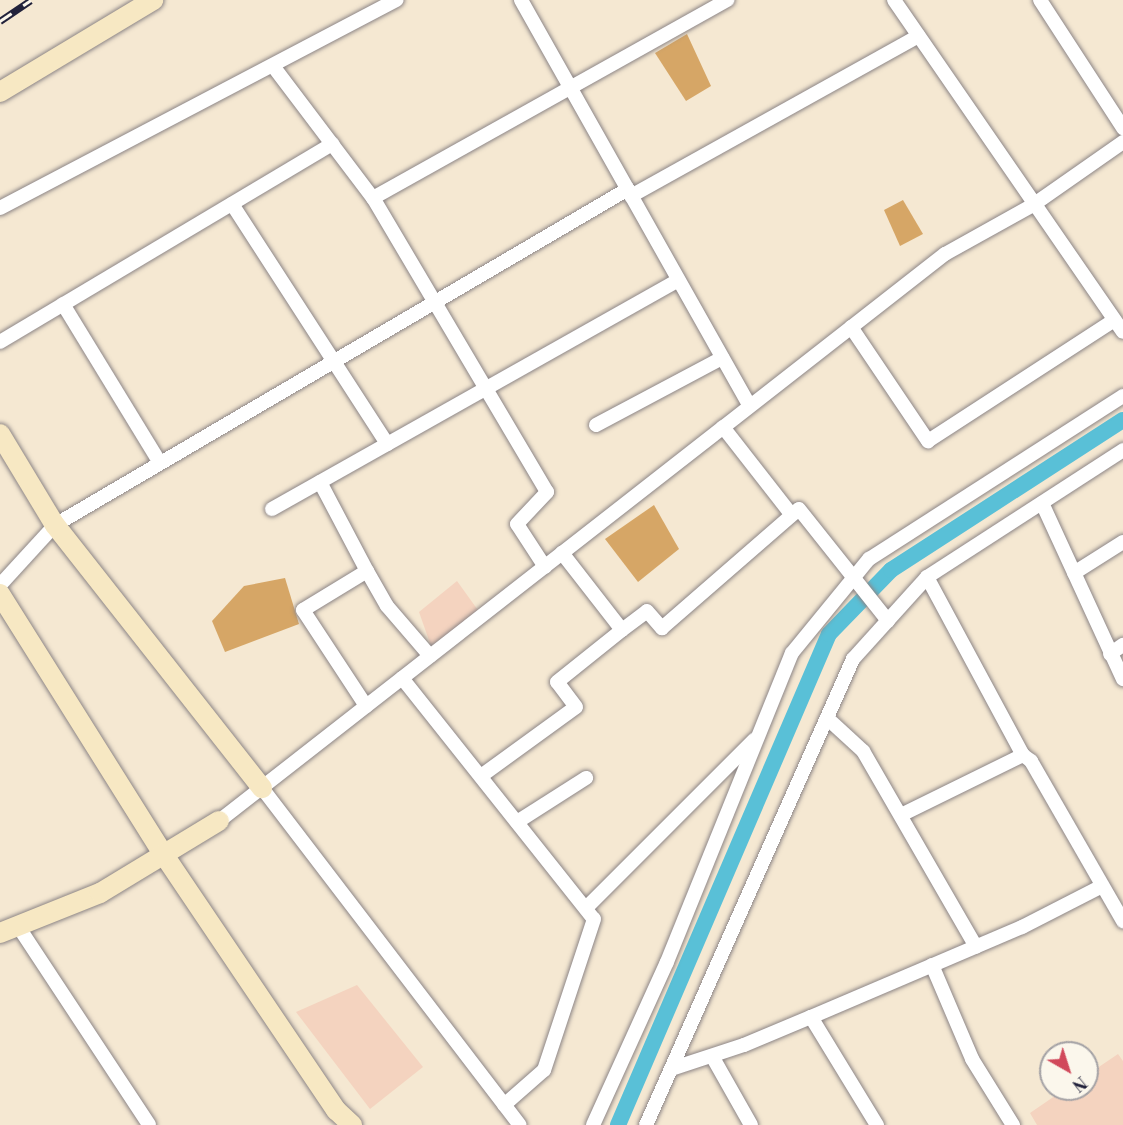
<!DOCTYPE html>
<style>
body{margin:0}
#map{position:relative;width:1123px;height:1125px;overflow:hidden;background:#f5e8d2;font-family:"Libre Bodoni",serif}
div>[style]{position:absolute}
.built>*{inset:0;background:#f4d3bf}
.canal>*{height:16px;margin:-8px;padding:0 8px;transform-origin:8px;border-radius:8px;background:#59c0d7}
.building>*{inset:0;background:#d6a666}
.roads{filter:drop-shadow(0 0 2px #8c8586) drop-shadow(0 0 2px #8c8586)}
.street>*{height:14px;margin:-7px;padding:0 7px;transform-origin:7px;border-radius:7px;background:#fff}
.secondary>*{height:20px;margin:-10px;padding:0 10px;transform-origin:10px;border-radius:10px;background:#f7e8c3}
.rail>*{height:7px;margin-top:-3.5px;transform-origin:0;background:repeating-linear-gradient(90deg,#fbf7ec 0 14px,#22223b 0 28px);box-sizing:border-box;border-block:2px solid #22223b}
span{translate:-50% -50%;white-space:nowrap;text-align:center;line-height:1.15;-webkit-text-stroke:4.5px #fbf7ec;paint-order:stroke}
.north{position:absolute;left:1039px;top:1041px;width:60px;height:60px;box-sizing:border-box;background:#fbf7ec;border:2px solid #a4a2a5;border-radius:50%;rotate:141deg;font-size:16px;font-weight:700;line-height:24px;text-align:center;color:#22223b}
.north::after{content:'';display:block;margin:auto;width:21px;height:27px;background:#d1495b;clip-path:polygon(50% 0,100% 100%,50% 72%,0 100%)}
</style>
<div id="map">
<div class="built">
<div style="clip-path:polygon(457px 581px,480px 613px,431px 646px,419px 612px)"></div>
<div style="clip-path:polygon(357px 985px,423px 1067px,370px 1109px,296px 1012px)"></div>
<div style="clip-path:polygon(1118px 1054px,1123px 1061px,1123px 1125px,1037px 1125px,1030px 1113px,1065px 1089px,1087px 1089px,1087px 1075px)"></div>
</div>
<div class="canal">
<div style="left:618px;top:1125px;width:534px;rotate:-66.75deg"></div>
<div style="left:829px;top:634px;width:89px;rotate:-45.9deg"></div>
<div style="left:891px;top:570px;width:276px;rotate:-32.9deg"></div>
</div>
<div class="building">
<div style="clip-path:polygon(687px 34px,711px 86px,686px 101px,655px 53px)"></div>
<div style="clip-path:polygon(903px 200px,923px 234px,900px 246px,884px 210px)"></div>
<div style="clip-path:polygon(654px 505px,679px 549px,638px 582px,605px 539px)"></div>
<div style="clip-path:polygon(285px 578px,299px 624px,225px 652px,212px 621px,244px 586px)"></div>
</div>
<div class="roads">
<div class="street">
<div style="left:521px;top:0;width:466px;rotate:60.6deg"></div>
<div style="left:894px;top:0;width:403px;rotate:55.4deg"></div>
<div style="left:1040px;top:0;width:153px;rotate:57deg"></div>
<div style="left:273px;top:66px;width:166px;rotate:52.9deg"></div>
<div style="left:631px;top:196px;width:329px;rotate:-29.1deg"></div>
<div style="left:232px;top:204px;width:286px;rotate:57.1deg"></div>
<div style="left:0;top:208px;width:448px;rotate:-27.7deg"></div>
<div style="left:63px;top:304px;width:186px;rotate:58.6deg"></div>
<div style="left:851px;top:327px;width:138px;rotate:56deg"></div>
<div style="left:928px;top:441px;width:222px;rotate:-33deg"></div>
<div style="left:0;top:342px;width:387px;rotate:-30.8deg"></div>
<div style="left:596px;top:425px;width:143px;rotate:-28deg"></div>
<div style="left:723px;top:427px;width:110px;rotate:52deg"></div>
<div style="left:320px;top:482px;width:101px;rotate:62.2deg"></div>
<div style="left:367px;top:571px;width:75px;rotate:148.6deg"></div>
<div style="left:303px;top:610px;width:115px;rotate:56.7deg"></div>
<div style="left:1042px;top:503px;width:194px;rotate:65.3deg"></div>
<div style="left:272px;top:509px;width:466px;rotate:-29.4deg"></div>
<div style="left:545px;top:567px;width:51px;rotate:-123.1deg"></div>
<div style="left:517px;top:524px;width:44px;rotate:-46.8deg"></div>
<div style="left:547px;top:492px;width:342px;rotate:-120.6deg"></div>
<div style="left:373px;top:198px;width:406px;rotate:-29.2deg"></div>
<div style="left:367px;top:571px;width:40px;rotate:60.3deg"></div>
<div style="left:387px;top:606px;width:66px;rotate:49.3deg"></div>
<div style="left:1074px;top:573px;width:58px;rotate:-32.3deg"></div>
<div style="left:927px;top:577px;width:202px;rotate:61.7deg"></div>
<div style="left:1023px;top:755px;width:10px;rotate:37deg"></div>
<div style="left:1031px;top:761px;width:185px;rotate:60.1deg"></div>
<div style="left:0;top:585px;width:81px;rotate:-47.5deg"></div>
<div style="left:55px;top:525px;width:664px;rotate:-30.39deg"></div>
<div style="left:622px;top:630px;width:31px;rotate:-37deg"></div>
<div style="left:647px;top:611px;width:23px;rotate:49deg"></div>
<div style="left:662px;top:628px;width:181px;rotate:-41deg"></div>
<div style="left:799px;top:509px;width:143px;rotate:51.5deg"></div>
<div style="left:1110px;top:654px;width:16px;rotate:-35deg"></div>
<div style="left:402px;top:678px;width:308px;rotate:51.5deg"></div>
<div style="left:594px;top:919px;width:159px;rotate:108.3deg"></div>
<div style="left:544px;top:1070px;width:53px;rotate:138.8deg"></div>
<div style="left:827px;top:718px;width:49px;rotate:42.5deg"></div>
<div style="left:863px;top:751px;width:226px;rotate:60deg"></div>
<div style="left:481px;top:776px;width:117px;rotate:-36deg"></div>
<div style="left:576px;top:707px;width:31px;rotate:-127deg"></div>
<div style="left:557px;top:682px;width:83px;rotate:-38.7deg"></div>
<div style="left:622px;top:630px;width:98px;rotate:-127.9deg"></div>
<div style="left:262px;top:788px;width:424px;rotate:52.6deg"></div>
<div style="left:901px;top:815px;width:136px;rotate:-26.2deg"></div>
<div style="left:219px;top:821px;width:921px;rotate:-37.99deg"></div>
<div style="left:945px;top:254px;width:101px;rotate:-29.1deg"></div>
<div style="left:1033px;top:205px;width:110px;rotate:-35deg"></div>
<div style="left:517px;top:822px;width:82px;rotate:-32.5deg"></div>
<div style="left:586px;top:908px;width:238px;rotate:-45deg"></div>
<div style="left:18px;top:926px;width:238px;rotate:56.6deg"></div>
<div style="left:932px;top:965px;width:102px;rotate:66.9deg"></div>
<div style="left:972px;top:1059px;width:78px;rotate:58.2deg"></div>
<div style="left:811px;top:1017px;width:127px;rotate:58.6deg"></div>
<div style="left:712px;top:1056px;width:79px;rotate:60.5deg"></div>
<div style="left:671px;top:1069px;width:77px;rotate:-18.2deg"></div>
<div style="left:744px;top:1045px;width:73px;rotate:-22.7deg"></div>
<div style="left:811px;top:1017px;width:229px;rotate:-23.1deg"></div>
<div style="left:1022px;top:927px;width:88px;rotate:-27.1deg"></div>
<div style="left:593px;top:1125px;width:179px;rotate:-65.6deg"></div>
<div style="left:667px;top:962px;width:333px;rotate:-68deg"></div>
<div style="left:792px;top:653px;width:122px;rotate:-50.7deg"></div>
<div style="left:869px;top:559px;width:302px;rotate:-32.7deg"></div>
<div style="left:646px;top:1125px;width:510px;rotate:-66.05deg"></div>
<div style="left:853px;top:659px;width:110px;rotate:-47.9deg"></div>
<div style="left:927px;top:577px;width:234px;rotate:-32.9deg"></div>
</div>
<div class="secondary">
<div style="left:0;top:92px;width:179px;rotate:-31deg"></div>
<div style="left:0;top:434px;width:106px;rotate:58.9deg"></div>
<div style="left:55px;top:525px;width:335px;rotate:51.8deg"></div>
<div style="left:0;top:594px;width:308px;rotate:57.9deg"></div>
<div style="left:164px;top:855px;width:308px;rotate:56deg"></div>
<div style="left:336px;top:1110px;width:22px;rotate:43deg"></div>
<div style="left:0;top:933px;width:108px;rotate:-21.8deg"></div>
<div style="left:100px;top:893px;width:139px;rotate:-31.2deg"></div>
</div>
</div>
<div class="rail">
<div style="left:0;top:21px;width:37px;rotate:-34deg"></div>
</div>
<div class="north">N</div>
</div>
